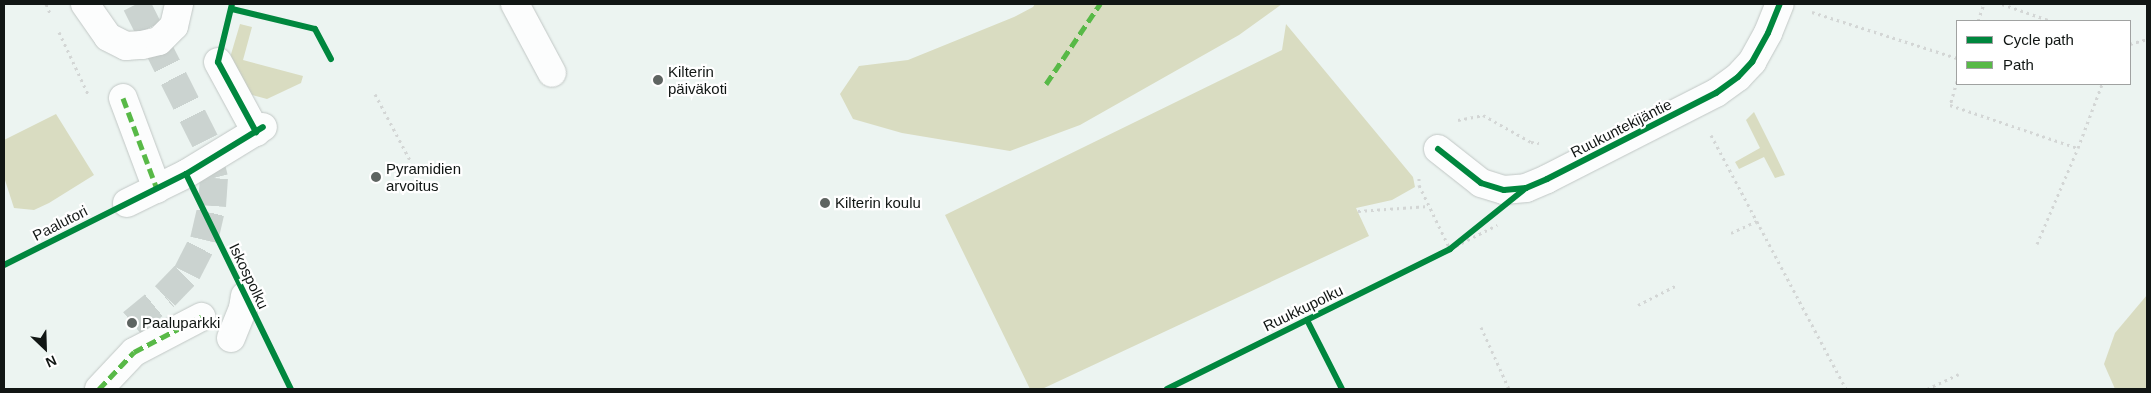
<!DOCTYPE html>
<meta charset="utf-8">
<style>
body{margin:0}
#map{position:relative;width:2151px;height:393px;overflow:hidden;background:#ecf4f1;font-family:Helvetica,sans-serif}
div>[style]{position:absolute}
.green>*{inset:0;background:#d9dcc1}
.minor-tunnel>*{height:28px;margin-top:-14px;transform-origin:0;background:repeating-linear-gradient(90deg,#cbd3d0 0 28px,transparent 0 42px)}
.path>*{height:3px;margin-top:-1.5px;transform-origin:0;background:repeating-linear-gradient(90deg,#d3d6d5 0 2.5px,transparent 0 6.5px)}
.roads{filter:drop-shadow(0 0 1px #c1c7c5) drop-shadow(0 0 1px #c1c7c5)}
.minor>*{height:28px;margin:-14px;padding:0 14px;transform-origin:14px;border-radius:14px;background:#fcfdfd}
.quiet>*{height:5px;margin-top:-2.5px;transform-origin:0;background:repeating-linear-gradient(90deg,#58b947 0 10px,transparent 0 15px)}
.cycleway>*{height:6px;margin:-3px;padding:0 3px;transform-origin:3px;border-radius:3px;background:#00873e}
.dots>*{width:14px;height:14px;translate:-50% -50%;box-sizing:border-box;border:2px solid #fff;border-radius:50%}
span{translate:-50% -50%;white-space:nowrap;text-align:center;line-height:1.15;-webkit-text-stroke:4.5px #fff;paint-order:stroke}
.poi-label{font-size:15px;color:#111614}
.left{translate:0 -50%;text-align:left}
.street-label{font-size:15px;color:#111614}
.frame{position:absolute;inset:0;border:5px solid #111614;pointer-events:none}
.legend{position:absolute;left:1956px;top:20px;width:175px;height:65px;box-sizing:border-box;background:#fff;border:1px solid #a0a2a1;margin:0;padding:6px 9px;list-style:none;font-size:15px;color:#111614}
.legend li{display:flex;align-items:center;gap:10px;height:25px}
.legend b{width:25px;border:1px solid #a0a2a1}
.north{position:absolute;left:20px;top:323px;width:50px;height:50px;-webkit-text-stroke:4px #fff;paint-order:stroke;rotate:156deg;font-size:14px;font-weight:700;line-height:20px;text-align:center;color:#111614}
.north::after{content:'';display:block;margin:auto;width:18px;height:22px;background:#111614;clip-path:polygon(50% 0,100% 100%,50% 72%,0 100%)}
</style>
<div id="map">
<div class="green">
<div style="clip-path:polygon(1035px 4px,1282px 4px,1239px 35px,1080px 125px,1010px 151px,902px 133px,853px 119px,840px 94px,859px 66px,908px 60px,1014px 17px,1033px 7px)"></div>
<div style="clip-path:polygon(240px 24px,252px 27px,243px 60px,303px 76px,301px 83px,267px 99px,245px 93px,229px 61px)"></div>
<div style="clip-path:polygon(1286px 24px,1413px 177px,1415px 187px,1392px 200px,1356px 208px,1369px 236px,1042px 389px,1030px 389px,945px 215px,1282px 50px)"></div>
<div style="clip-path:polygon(1754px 112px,1775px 154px,1785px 175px,1775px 178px,1764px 157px,1739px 169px,1735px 162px,1760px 148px,1746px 120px)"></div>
<div style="clip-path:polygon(56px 114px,94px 175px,49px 203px,34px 210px,14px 208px,4px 177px,4px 140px)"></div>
<div style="clip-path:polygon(2147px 295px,2147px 389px,2115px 389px,2104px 364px,2115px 333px)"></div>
</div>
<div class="minor-tunnel">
<div style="left:132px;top:323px;width:43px;rotate:-39.3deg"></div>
<div style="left:165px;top:296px;width:32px;rotate:-46deg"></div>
<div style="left:187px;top:273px;width:37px;rotate:-63deg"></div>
<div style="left:204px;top:240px;width:35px;rotate:-77deg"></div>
<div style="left:212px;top:206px;width:28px;rotate:-86deg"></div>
<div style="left:214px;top:178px;width:38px;rotate:-104deg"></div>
<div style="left:205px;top:141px;width:153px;rotate:-116.7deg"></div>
</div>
<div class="path">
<div style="left:46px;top:4px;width:10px;rotate:66deg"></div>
<div style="left:2002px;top:4px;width:52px;rotate:19.1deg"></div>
<div style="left:1812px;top:12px;width:152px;rotate:17.6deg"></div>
<div style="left:1978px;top:21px;width:18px;rotate:-71deg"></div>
<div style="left:59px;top:32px;width:68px;rotate:64.9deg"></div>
<div style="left:2130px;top:44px;width:18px;rotate:-16deg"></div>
<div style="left:1957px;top:81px;width:25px;rotate:106deg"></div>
<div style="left:1950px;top:105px;width:135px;rotate:18.6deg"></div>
<div style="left:2078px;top:148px;width:68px;rotate:-69.4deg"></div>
<div style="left:375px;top:94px;width:75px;rotate:62.1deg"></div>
<div style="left:1458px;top:120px;width:25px;rotate:-11deg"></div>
<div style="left:1483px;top:115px;width:55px;rotate:29.4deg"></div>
<div style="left:1531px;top:142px;width:8px;rotate:7deg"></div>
<div style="left:1711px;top:135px;width:288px;rotate:62deg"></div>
<div style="left:1419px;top:178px;width:7px;rotate:90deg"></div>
<div style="left:1419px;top:185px;width:71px;rotate:64.2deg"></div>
<div style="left:1450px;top:249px;width:53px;rotate:-27.1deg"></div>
<div style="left:1358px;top:211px;width:71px;rotate:-4deg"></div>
<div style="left:1731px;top:233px;width:29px;rotate:-25deg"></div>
<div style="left:2037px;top:244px;width:104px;rotate:-66.9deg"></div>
<div style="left:1638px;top:305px;width:42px;rotate:-27.2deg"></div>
<div style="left:1481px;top:327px;width:68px;rotate:65.7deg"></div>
<div style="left:1927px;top:389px;width:35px;rotate:-25deg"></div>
</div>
<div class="roads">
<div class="minor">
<div style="left:85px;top:4px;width:40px;rotate:55.1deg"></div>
<div style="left:108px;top:37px;width:20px;rotate:27deg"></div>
<div style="left:126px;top:46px;width:16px;rotate:-4deg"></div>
<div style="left:142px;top:45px;width:17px;rotate:-13deg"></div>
<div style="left:159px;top:41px;width:21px;rotate:-45deg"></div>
<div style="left:174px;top:26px;width:23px;rotate:-77deg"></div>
<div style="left:515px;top:4px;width:78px;rotate:61.8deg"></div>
<div style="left:218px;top:62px;width:80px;rotate:61.5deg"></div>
<div style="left:123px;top:98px;width:97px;rotate:69.5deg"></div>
<div style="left:1438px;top:149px;width:55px;rotate:38.3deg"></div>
<div style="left:1481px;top:183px;width:24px;rotate:17deg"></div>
<div style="left:1504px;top:190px;width:22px;rotate:-5deg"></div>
<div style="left:1526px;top:188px;width:23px;rotate:-23deg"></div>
<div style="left:1547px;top:179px;width:190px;rotate:-27deg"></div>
<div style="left:1716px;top:93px;width:27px;rotate:-36deg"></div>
<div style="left:1738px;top:77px;width:21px;rotate:-47deg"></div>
<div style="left:1752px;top:62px;width:33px;rotate:-61deg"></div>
<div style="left:1768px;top:33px;width:31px;rotate:-68deg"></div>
<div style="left:127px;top:203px;width:66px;rotate:-26.2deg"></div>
<div style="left:186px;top:174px;width:90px;rotate:-31.4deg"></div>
<div style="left:231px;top:338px;width:32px;rotate:-68deg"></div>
<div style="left:243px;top:308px;width:12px;rotate:-81deg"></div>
<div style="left:99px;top:389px;width:51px;rotate:-46.6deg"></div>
<div style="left:134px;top:352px;width:76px;rotate:-27.6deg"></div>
</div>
</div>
<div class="quiet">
<div style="left:1046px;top:84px;width:97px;rotate:-56deg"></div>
<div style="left:123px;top:98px;width:97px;rotate:69.5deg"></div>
<div style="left:99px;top:389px;width:51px;rotate:-46.6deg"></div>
<div style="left:134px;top:352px;width:76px;rotate:-27.6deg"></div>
</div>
<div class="cycleway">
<div style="left:232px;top:4px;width:60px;rotate:103.6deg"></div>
<div style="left:218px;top:62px;width:80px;rotate:61.5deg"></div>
<div style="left:232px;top:9px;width:85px;rotate:13.5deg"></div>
<div style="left:315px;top:29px;width:34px;rotate:62deg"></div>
<div style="left:1438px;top:149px;width:55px;rotate:38.3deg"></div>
<div style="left:1481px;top:183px;width:24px;rotate:17deg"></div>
<div style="left:1504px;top:190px;width:22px;rotate:-5deg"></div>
<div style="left:1526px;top:188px;width:23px;rotate:-23deg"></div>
<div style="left:1547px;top:179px;width:190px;rotate:-27deg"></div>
<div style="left:1716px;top:93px;width:27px;rotate:-36deg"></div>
<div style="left:1738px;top:77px;width:21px;rotate:-47deg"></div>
<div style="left:1752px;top:62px;width:33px;rotate:-61deg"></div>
<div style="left:1768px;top:33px;width:31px;rotate:-68deg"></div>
<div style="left:186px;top:174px;width:239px;rotate:64deg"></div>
<div style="left:4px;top:265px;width:203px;rotate:-26.6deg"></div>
<div style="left:186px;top:174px;width:90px;rotate:-31.4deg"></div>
<div style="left:1307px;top:320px;width:77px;rotate:63.1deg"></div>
<div style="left:1167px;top:389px;width:316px;rotate:-26.3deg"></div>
<div style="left:1450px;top:249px;width:97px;rotate:-38.8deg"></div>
</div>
<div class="dots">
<div style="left:658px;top:80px;background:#5e6461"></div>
<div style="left:376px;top:177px;background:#5e6461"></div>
<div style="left:825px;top:203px;background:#5e6461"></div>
<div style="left:132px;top:323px;background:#5e6461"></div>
</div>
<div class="poi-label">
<span class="left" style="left:668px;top:80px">Kilterin<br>päiväkoti</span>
<span class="left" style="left:386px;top:177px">Pyramidien<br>arvoitus</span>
<span class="left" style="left:835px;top:203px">Kilterin koulu</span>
<span class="left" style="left:142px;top:323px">Paaluparkki</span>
</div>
<div class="street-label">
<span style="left:1621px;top:128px;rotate:-27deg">Ruukuntekijäntie</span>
<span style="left:60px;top:223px;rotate:-27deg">Paalutori</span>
<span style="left:249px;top:276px;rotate:64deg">Iskospolku</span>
<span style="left:1303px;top:308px;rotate:-26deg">Ruukkupolku</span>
</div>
<div class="frame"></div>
<ul class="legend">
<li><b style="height:6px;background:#00873e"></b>Cycle path</li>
<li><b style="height:6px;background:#58b947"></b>Path</li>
</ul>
<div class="north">N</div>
</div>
